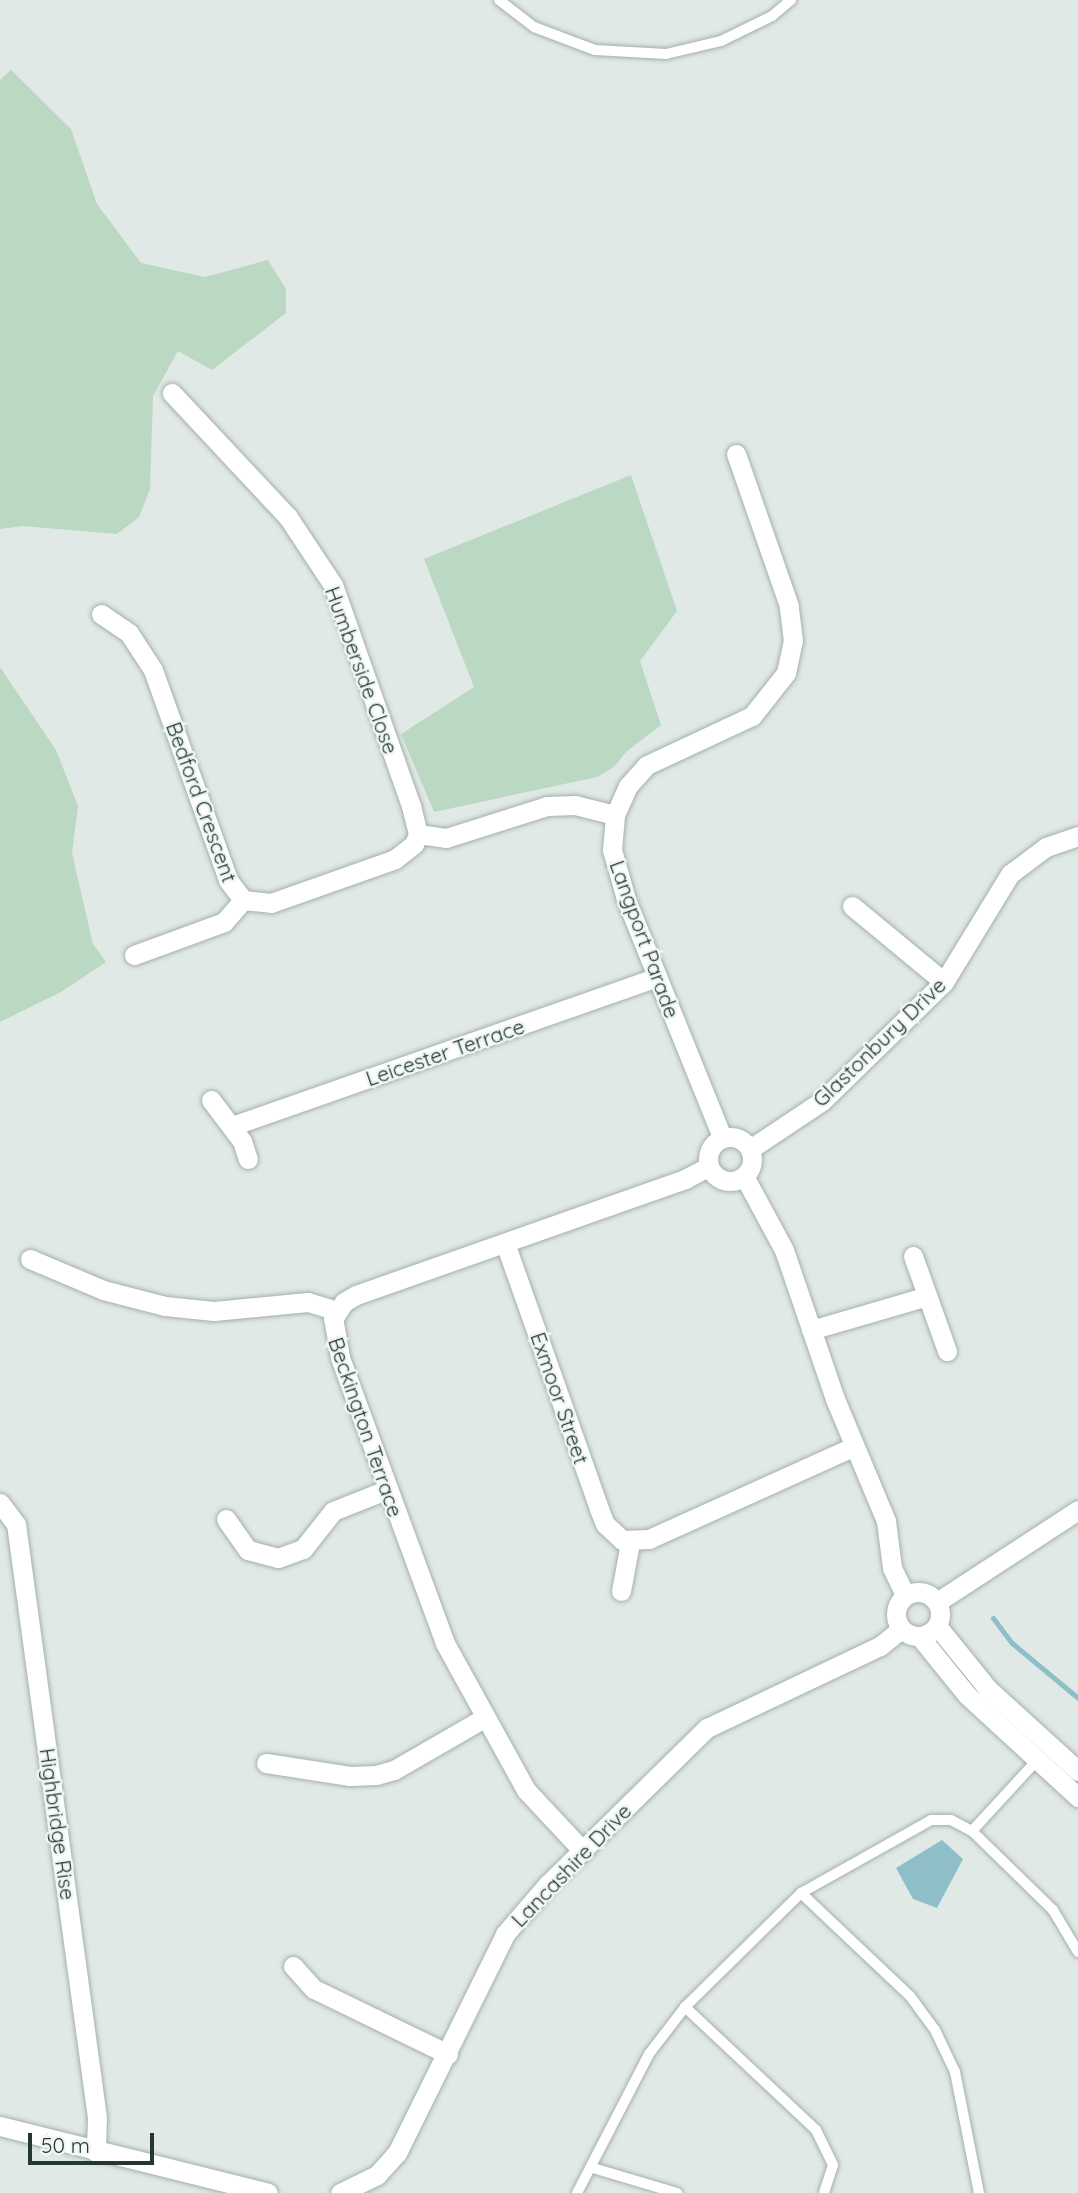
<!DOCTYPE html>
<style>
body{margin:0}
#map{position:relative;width:1078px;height:2193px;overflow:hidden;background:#e0e9e5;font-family:Quicksand,sans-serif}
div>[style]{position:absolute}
.green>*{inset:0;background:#bbd8c3}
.water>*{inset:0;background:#8ebfc9}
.stream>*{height:5px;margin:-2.5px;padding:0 2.5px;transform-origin:2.5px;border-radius:2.5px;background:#8ebfc9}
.roads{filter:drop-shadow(0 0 2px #a4b0ac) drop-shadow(0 0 2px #a4b0ac)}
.lane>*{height:10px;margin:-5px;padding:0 5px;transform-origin:5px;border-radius:5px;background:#fff}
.street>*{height:19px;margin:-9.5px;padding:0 9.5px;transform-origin:9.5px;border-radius:9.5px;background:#fff}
.street>.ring{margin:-9.5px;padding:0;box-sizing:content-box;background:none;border:19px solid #fff;border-radius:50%}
span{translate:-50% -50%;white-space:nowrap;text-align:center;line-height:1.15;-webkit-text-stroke:5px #f0f6f3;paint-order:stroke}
.street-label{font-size:21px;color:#233832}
.scale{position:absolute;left:28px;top:2133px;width:126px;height:32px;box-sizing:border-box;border:4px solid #233832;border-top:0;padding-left:9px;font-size:21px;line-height:24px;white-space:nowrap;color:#233832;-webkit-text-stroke:5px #f0f6f3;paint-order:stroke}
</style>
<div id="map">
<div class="green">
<div style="clip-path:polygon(11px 70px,71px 129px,97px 204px,141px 263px,205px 277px,268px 260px,286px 289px,286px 313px,212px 370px,178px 351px,153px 396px,150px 489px,139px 517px,117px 534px,22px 526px,0 529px,0 80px)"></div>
<div style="clip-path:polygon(631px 475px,677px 611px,640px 661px,661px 725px,626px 752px,614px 767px,597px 777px,434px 812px,401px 734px,474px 687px,424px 559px)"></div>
<div style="clip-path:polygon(0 667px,56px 750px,78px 806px,72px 853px,93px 944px,106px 962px,61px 992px,0 1022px)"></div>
</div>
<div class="water">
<div style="clip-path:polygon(942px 1840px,963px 1859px,937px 1908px,913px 1899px,896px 1868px)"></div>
</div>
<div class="stream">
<div style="left:993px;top:1618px;width:31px;rotate:53deg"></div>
<div style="left:1012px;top:1643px;width:86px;rotate:39.8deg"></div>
</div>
<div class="roads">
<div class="lane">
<div style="left:499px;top:0;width:44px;rotate:37.6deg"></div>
<div style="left:534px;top:27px;width:65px;rotate:20.7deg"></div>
<div style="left:595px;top:50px;width:71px;rotate:3.2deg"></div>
<div style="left:666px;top:54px;width:57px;rotate:-13.3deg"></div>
<div style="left:721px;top:41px;width:57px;rotate:-26.1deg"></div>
<div style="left:772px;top:16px;width:25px;rotate:-40deg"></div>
<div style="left:972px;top:1831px;width:100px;rotate:-47.4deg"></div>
<div style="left:801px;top:1893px;width:150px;rotate:43.4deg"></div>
<div style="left:910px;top:1996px;width:42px;rotate:53.7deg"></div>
<div style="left:935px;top:2030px;width:47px;rotate:64.5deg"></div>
<div style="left:955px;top:2072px;width:123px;rotate:78.8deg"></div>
<div style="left:685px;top:2007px;width:180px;rotate:43.2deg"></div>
<div style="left:816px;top:2130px;width:39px;rotate:64deg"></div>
<div style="left:833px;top:2165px;width:29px;rotate:108deg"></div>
<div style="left:593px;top:2168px;width:88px;rotate:16.6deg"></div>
<div style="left:577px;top:2193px;width:157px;rotate:-62.6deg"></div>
<div style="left:649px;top:2054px;width:59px;rotate:-52.5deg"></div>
<div style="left:685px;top:2007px;width:163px;rotate:-44.5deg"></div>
<div style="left:801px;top:1893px;width:149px;rotate:-29.3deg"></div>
<div style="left:931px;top:1820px;width:20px"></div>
<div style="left:951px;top:1820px;width:24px;rotate:28deg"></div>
<div style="left:972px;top:1831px;width:113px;rotate:44.3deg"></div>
<div style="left:1053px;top:1910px;width:49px;rotate:59.2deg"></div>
</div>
<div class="street">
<div style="left:101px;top:614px;width:34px;rotate:34deg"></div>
<div style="left:129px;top:633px;width:44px;rotate:57deg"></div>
<div style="left:153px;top:670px;width:223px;rotate:70.3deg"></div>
<div style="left:228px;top:880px;width:25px;rotate:53deg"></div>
<div style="left:243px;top:900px;width:28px;rotate:6deg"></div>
<div style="left:271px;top:903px;width:132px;rotate:-19.5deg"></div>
<div style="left:395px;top:859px;width:24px;rotate:-38deg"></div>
<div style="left:414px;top:844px;width:11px;rotate:-68deg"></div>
<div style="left:418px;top:834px;width:29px;rotate:-104deg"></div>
<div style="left:411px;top:806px;width:234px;rotate:-109.4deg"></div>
<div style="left:333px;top:585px;width:82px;rotate:-123.5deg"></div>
<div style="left:288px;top:517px;width:170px;rotate:-133.1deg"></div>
<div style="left:418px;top:834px;width:28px;rotate:8deg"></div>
<div style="left:446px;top:838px;width:106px;rotate:-17.6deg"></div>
<div style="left:547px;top:806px;width:28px;rotate:-2deg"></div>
<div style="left:575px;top:805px;width:41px;rotate:14deg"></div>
<div style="left:852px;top:906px;width:119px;rotate:39.6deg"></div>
<div style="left:134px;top:955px;width:96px;rotate:-20.1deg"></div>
<div style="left:224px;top:922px;width:29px;rotate:-49deg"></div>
<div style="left:211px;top:1100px;width:51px;rotate:52.9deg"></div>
<div style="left:242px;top:1141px;width:19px;rotate:72deg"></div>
<div style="left:232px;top:1126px;width:450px;rotate:-19.3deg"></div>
<div class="ring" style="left:708px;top:1137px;width:25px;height:25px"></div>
<div style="left:722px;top:1137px;width:257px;rotate:-112deg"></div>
<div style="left:626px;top:899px;width:51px;rotate:-105.9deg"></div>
<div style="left:612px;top:850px;width:35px;rotate:-85deg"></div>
<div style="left:615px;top:815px;width:32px;rotate:-66deg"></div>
<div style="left:628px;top:786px;width:28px;rotate:-48deg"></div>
<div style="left:647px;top:765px;width:116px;rotate:-25deg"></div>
<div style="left:752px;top:716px;width:55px;rotate:-51.7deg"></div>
<div style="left:786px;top:673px;width:33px;rotate:-78deg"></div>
<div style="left:793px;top:641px;width:35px;rotate:-97deg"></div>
<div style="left:789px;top:606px;width:161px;rotate:-109.2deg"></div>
<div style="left:750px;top:1149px;width:87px;rotate:-33.7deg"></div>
<div style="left:822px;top:1101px;width:170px;rotate:-44.3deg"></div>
<div style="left:944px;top:982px;width:127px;rotate:-58.6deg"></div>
<div style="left:1010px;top:874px;width:45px;rotate:-36.9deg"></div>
<div style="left:1046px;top:847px;width:34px;rotate:-19deg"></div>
<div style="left:744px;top:1176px;width:84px;rotate:61.6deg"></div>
<div style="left:784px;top:1250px;width:157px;rotate:71.1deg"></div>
<div style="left:835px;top:1399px;width:132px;rotate:67.3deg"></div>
<div style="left:886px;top:1521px;width:47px;rotate:82.7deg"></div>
<div style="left:892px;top:1568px;width:30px;rotate:64deg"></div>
<div style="left:505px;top:1243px;width:282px;rotate:70.5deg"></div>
<div style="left:599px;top:1509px;width:16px;rotate:68deg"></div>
<div style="left:605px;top:1524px;width:23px;rotate:43deg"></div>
<div style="left:622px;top:1540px;width:27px;rotate:-2deg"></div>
<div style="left:649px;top:1539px;width:224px;rotate:-24.3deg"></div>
<div style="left:913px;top:1256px;width:101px;rotate:70.3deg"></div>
<div style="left:30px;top:1259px;width:79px;rotate:23deg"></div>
<div style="left:103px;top:1290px;width:64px;rotate:14.5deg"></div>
<div style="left:165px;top:1306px;width:49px;rotate:5.8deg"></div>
<div style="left:214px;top:1311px;width:94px;rotate:-5.5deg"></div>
<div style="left:308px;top:1302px;width:30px;rotate:17deg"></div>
<div style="left:811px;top:1330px;width:121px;rotate:-16.3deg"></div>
<div style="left:0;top:1503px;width:26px;rotate:53deg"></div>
<div style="left:16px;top:1524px;width:599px;rotate:82.23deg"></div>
<div style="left:97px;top:2118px;width:34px;rotate:92deg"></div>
<div style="left:226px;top:1519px;width:38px;rotate:55deg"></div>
<div style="left:248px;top:1550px;width:31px;rotate:15deg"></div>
<div style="left:278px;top:1558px;width:27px;rotate:-20deg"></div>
<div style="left:303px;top:1549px;width:48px;rotate:-51.7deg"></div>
<div style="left:333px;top:1511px;width:57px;rotate:-21.6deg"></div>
<div style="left:621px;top:1591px;width:49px;rotate:-79.4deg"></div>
<div class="ring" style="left:896px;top:1592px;width:25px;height:25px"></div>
<div style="left:937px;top:1602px;width:168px;rotate:-33.1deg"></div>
<div style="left:937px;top:1626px;width:81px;rotate:51deg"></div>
<div style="left:988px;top:1689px;width:122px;rotate:42.3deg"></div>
<div style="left:920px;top:1637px;width:75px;rotate:51deg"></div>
<div style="left:967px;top:1695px;width:151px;rotate:42.6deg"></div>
<div style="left:266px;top:1763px;width:85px;rotate:8.8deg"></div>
<div style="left:350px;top:1776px;width:26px;rotate:-2deg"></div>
<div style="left:376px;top:1775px;width:19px;rotate:-16deg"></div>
<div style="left:394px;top:1770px;width:104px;rotate:-30deg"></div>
<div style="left:583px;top:1851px;width:83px;rotate:-133.1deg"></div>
<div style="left:526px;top:1790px;width:168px;rotate:-118.9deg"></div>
<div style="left:445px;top:1643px;width:305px;rotate:-110.2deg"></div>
<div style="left:340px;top:1357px;width:39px;rotate:-100deg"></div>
<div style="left:333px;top:1319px;width:20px;rotate:-57deg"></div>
<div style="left:344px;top:1302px;width:14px;rotate:-30deg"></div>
<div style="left:356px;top:1295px;width:349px;rotate:-19.4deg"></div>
<div style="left:685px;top:1179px;width:26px;rotate:-28deg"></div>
<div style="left:293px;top:1966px;width:31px;rotate:48deg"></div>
<div style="left:314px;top:1989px;width:149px;rotate:25.9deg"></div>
<div style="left:0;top:2126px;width:276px;rotate:14deg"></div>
<div style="left:340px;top:2193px;width:41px;rotate:-25.9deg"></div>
<div style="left:377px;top:2175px;width:30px;rotate:-48deg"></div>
<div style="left:397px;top:2153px;width:244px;rotate:-63.7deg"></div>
<div style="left:505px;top:1934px;width:66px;rotate:-49.3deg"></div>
<div style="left:548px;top:1884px;width:223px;rotate:-44.5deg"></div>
<div style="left:707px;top:1728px;width:191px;rotate:-25.4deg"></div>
<div style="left:880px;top:1646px;width:27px;rotate:-39deg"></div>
</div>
</div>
<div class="street-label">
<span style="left:362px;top:670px;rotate:70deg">Humberside Close</span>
<span style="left:202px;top:802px;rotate:70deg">Bedford Crescent</span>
<span style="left:645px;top:939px;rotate:70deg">Langport Parade</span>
<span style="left:879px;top:1042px;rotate:-44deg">Glastonbury Drive</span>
<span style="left:445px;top:1052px;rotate:-19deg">Leicester Terrace</span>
<span style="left:560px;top:1398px;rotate:71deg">Exmoor Street</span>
<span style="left:366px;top:1427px;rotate:71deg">Beckington Terrace</span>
<span style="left:58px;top:1824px;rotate:82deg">Highbridge Rise</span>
<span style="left:571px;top:1865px;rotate:-46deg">Lancashire Drive</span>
</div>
<div class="scale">50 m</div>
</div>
